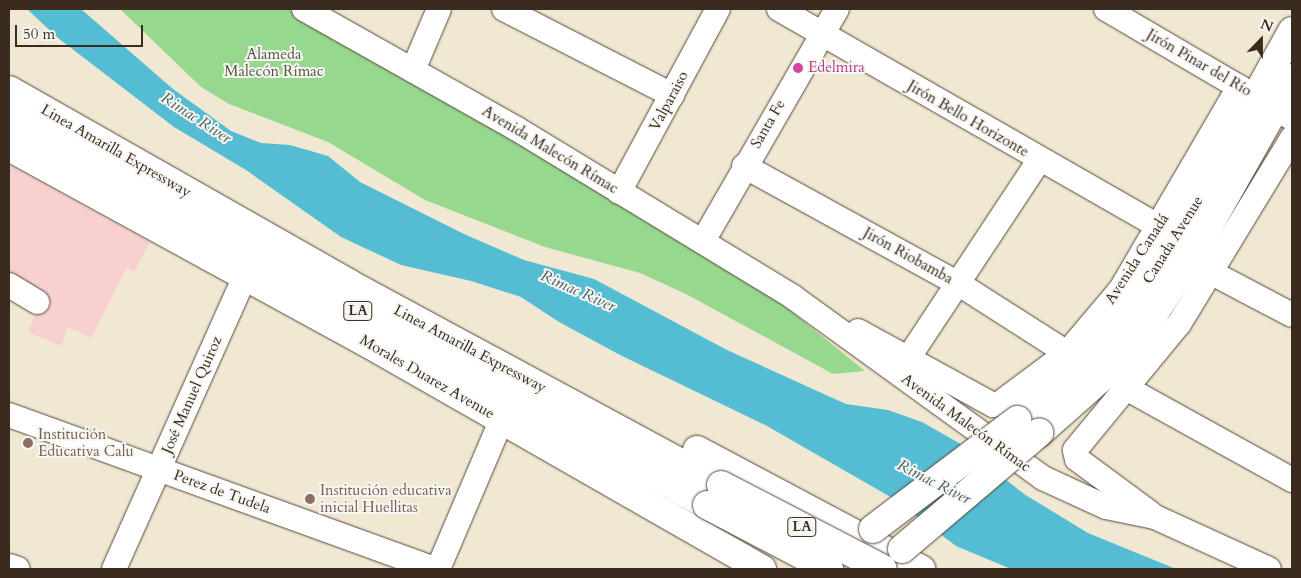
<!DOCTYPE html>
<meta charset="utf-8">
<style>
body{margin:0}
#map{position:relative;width:1301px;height:578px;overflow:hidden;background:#f1e8d3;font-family:Cardo,serif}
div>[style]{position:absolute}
.built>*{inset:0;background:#f7d0cf}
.green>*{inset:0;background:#97d88f}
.water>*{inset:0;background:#55bdd3}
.roads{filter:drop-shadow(0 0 1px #564639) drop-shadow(0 0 1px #564639)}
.minor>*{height:24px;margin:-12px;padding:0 12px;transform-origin:12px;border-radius:12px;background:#fff}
.major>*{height:28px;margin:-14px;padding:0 14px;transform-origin:14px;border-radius:14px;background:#fff}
.highway>*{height:28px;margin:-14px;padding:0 14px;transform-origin:14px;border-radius:14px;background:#fff}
.bridges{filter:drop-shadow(0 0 1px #564639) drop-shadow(0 0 1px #564639)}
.major-bridge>*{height:28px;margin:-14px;padding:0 14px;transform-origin:14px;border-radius:14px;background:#fff}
.highway-bridge>*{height:28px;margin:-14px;padding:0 14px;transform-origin:14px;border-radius:14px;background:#fff}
.dots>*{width:14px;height:14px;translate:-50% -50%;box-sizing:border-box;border:2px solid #f6f6f2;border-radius:50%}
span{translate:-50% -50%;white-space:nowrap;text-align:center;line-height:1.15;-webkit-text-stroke:4px #f6f6f2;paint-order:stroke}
.shield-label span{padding:1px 4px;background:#f6f6f2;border:1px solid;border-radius:4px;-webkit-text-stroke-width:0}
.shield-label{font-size:14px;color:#3b2a1e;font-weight:700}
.park-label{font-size:15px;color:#52563a}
.street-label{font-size:15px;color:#3b2a1e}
.hotel-label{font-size:15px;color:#b23c85}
.left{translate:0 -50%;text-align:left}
.education-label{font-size:15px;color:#785e54}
.water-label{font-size:16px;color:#445d5d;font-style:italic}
.frame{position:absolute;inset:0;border:10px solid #3b2a1e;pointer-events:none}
.north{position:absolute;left:1236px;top:15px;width:50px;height:50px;-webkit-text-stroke:4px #f6f6f2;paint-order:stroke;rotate:22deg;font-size:14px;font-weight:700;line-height:20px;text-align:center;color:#3b2a1e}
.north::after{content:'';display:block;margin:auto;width:18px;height:22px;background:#3b2a1e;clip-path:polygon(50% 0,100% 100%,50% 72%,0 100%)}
.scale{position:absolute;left:15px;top:25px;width:128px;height:22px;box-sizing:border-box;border:2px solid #3b2a1e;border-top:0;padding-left:6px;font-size:15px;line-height:18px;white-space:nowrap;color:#3b2a1e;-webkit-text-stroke:4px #f6f6f2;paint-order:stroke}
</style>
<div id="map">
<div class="built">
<div style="clip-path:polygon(9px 165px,150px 242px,134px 272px,127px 267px,91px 338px,68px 327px,61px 346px,28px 332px,41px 300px,9px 282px)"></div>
</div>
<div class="green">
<div style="clip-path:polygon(120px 9px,288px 9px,508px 134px,781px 303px,865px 371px,833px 374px,686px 294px,640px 273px,545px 247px,425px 200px,328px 142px,229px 104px,201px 87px)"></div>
</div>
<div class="water">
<div style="clip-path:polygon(27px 9px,81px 9px,173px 89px,231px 131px,261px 143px,290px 145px,328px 156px,360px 182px,464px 234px,524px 260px,594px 279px,727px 350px,846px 404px,888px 410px,922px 422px,959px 443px,1024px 494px,1088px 533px,1176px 569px,1011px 569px,956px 546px,894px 499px,767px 426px,620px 355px,559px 322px,521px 297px,471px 281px,401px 265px,341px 237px,246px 170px,174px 127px,58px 38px)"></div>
</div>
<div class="roads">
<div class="minor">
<div style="left:304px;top:9px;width:244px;rotate:29.4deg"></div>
<div style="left:517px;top:129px;width:323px;rotate:31.3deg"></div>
<div style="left:793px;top:297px;width:309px;rotate:35.9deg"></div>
<div style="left:1043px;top:478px;width:69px;rotate:24.7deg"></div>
<div style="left:1106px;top:507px;width:50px;rotate:11.5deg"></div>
<div style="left:1155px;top:517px;width:125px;rotate:24.5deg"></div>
<div style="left:504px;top:9px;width:189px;rotate:27.1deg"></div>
<div style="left:779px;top:9px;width:438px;rotate:29.8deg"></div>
<div style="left:1106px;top:9px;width:216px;rotate:30.4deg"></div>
<div style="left:413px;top:70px;width:66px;rotate:-66.9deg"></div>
<div style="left:744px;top:166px;width:245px;rotate:28.8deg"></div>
<div style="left:959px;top:284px;width:128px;rotate:32.6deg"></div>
<div style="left:619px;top:192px;width:208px;rotate:-61.6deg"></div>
<div style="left:703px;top:241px;width:268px;rotate:-60deg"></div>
<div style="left:1212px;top:273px;width:90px;rotate:27.7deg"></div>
<div style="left:9px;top:285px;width:33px;rotate:31deg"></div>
<div style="left:858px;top:331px;width:154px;rotate:28.7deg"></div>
<div style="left:993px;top:405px;width:7px;rotate:-16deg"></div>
<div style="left:1000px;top:403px;width:84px;rotate:-36.7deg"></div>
<div style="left:1067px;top:353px;width:84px;rotate:-49.8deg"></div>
<div style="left:1121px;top:289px;width:234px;rotate:-59.7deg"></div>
<div style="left:909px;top:357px;width:237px;rotate:-56.5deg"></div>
<div style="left:1126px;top:388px;width:190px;rotate:29deg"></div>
<div style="left:9px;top:415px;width:452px;rotate:19.9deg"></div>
<div style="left:1150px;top:513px;width:91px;rotate:-143.5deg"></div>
<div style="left:1077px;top:459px;width:9px;rotate:-103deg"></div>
<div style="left:1075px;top:450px;width:163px;rotate:-50.5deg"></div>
<div style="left:1179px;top:324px;width:218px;rotate:-58.7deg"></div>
<div style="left:9px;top:566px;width:9px;rotate:18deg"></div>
<div style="left:114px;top:569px;width:321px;rotate:-65.9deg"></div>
<div style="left:438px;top:569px;width:163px;rotate:-66.9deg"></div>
</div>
<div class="major">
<div style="left:9px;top:147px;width:410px;rotate:28.7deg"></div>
<div style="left:369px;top:344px;width:453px;rotate:29.8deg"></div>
<div style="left:1017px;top:420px;width:84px;rotate:-40.7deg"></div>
<div style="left:1081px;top:365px;width:67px;rotate:-48.7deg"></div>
<div style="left:1125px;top:315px;width:93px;rotate:-56deg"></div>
<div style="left:1177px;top:238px;width:237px;rotate:-60.9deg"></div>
<div style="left:1039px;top:433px;width:84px;rotate:-41.6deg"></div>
<div style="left:1102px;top:377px;width:65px;rotate:-48.7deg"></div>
<div style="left:1145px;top:328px;width:90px;rotate:-57.2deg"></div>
<div style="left:1194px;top:252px;width:200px;rotate:-60.6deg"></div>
</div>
<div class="highway">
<div style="left:9px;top:90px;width:392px;rotate:29.6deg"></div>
<div style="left:350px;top:284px;width:422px;rotate:28.4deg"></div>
<div style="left:9px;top:117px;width:799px;rotate:29.07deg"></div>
<div style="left:697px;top:450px;width:254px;rotate:28deg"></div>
</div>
</div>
<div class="bridges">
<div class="major-bridge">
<div style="left:873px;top:529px;width:181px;rotate:-37.1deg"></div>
<div style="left:902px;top:549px;width:180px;rotate:-40.3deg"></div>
</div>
<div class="highway-bridge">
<div style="left:721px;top:485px;width:182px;rotate:27.4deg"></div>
<div style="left:707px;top:505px;width:138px;rotate:27.7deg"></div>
</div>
</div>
<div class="dots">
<div style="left:798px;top:68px;background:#d1479c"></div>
<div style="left:28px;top:443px;background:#8d6e63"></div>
<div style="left:310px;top:499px;background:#8d6e63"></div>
</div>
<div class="shield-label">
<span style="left:358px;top:311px">LA</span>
<span style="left:802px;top:527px">LA</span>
</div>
<div class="park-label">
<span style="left:274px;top:63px">Alameda<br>Malecón Rímac</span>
</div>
<div class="street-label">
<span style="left:1199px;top:63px;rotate:30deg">Jirón Pinar del Río</span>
<span style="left:669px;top:101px;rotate:-62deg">Valparaiso</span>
<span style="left:968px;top:119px;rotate:30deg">Jirón Bello Horizonte</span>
<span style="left:768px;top:124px;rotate:-60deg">Santa Fe</span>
<span style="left:550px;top:150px;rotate:31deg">Avenida Malecón Rímac</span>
<span style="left:116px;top:151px;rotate:30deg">Linea Amarilla Expressway</span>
<span style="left:1173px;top:240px;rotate:-58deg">Canada Avenue</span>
<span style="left:908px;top:256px;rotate:29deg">Jirón Riobamba</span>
<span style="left:1137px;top:259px;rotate:-57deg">Avenida Canadá</span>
<span style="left:470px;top:349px;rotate:28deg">Linea Amarilla Expressway</span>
<span style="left:427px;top:377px;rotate:30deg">Morales Duarez Avenue</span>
<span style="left:192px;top:395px;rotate:-66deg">José Manuel Quiroz</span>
<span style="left:966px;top:423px;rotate:36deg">Avenida Malecón Rímac</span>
<span style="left:222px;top:492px;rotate:20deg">Perez de Tudela</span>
</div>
<div class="hotel-label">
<span class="left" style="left:808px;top:68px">Edelmira</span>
</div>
<div class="education-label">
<span class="left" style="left:38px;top:443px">Institución<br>Educativa Calu</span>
<span class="left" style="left:320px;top:499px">Institución educativa<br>inicial Huellitas</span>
</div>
<div class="water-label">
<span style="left:196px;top:118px;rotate:33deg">Rimac River</span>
<span style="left:578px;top:291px;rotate:24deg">Rimac River</span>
<span style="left:934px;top:482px;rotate:27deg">Rimac River</span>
</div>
<div class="frame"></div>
<div class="north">N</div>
<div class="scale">50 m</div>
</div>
